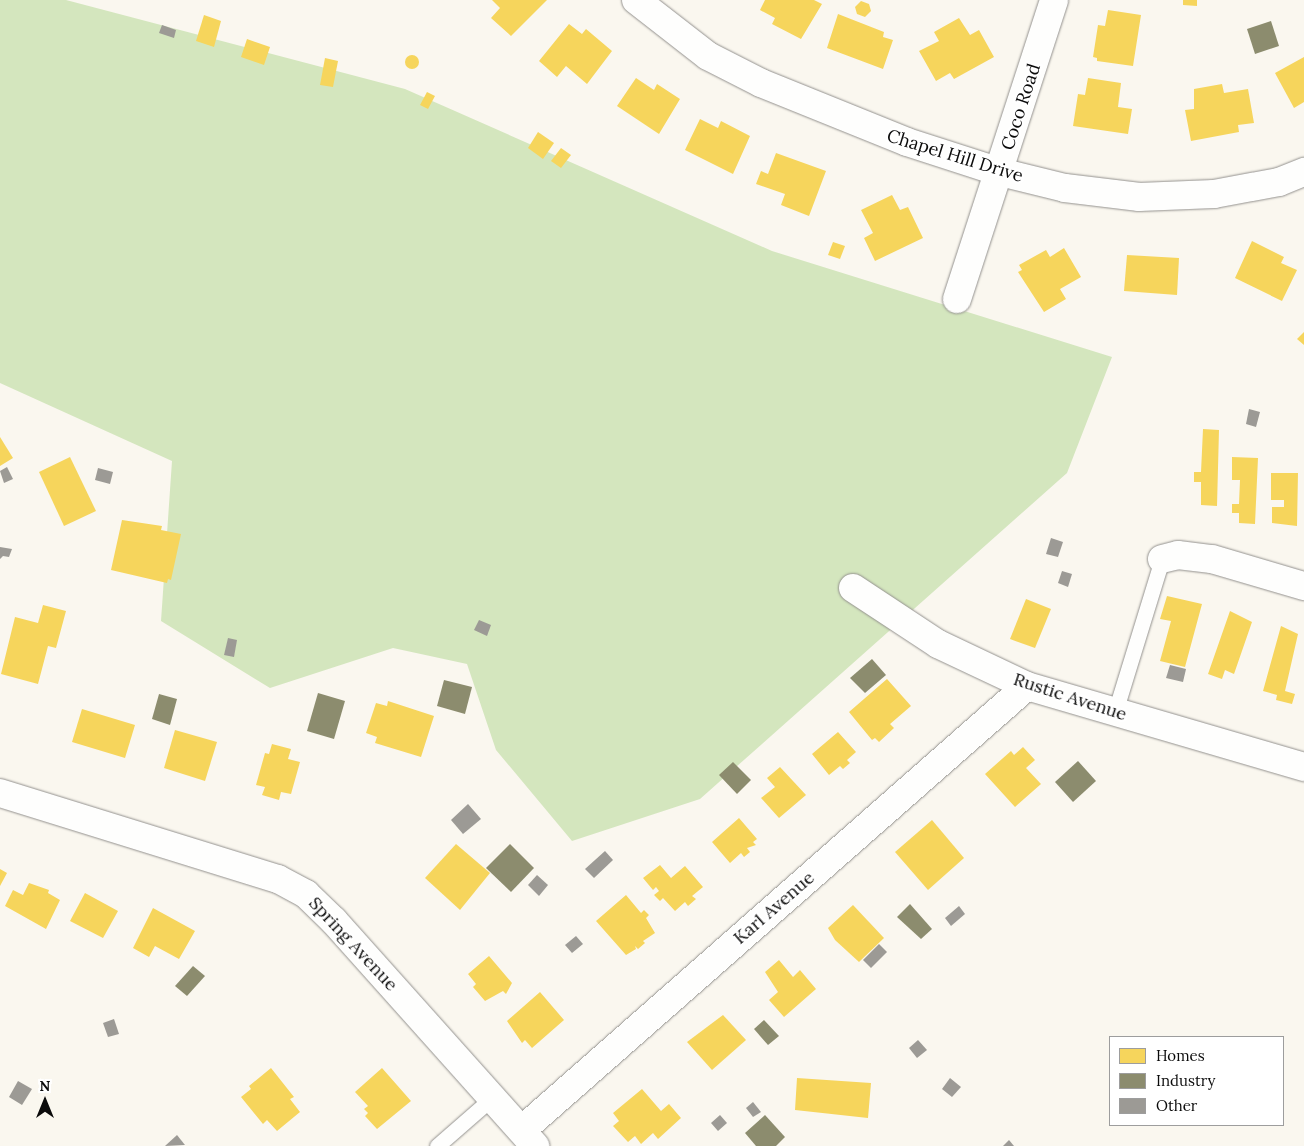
<!DOCTYPE html>
<style>
body{margin:0}
#map{position:relative;width:1304px;height:1146px;overflow:hidden;background:#faf7ef;font-family:Lora,serif}
div>[style]{position:absolute}
.forest>*{inset:0;background:#d4e6be}
.homes>*{inset:0;background:#f6d55c}
.round{border-radius:50%}
.industry>*{inset:0;background:#8c8c6e}
.building>*{inset:0;background:#9c9a95}
.roads{filter:drop-shadow(0 0 1px #93918e) drop-shadow(0 0 1px #93918e)}
.service>*{height:15px;margin:-7.5px;padding:0 7.5px;transform-origin:7.5px;border-radius:7.5px;background:#fefefd}
.minor>*{height:28px;margin:-14px;padding:0 14px;transform-origin:14px;border-radius:14px;background:#fefefd}
span{translate:-50% -50%;white-space:nowrap;text-align:center;line-height:1.15;-webkit-text-stroke:5px #fff;paint-order:stroke}
.street-label{font-size:18px;color:#0b0b0b}
.legend{position:absolute;left:1109px;top:1036px;width:175px;height:90px;box-sizing:border-box;background:#fff;border:1px solid #9d9d9d;margin:0;padding:6px 9px;list-style:none;font-size:15px;color:#0b0b0b}
.legend li{display:flex;align-items:center;gap:10px;height:25px}
.legend b{width:25px;border:1px solid #9d9d9d}
.north{position:absolute;left:20px;top:1076px;width:50px;height:50px;-webkit-text-stroke:4px #fff;paint-order:stroke;rotate:0deg;font-size:14px;font-weight:700;line-height:20px;text-align:center;color:#0b0b0b}
.north::after{content:'';display:block;margin:auto;width:18px;height:22px;background:#0b0b0b;clip-path:polygon(50% 0,100% 100%,50% 72%,0 100%)}
</style>
<div id="map">
<div class="forest">
<div style="clip-path:polygon(0 0,66px 0,405px 89px,772px 251px,1112px 357px,1067px 473px,700px 799px,572px 841px,496px 750px,467px 664px,393px 648px,270px 688px,161px 621px,172px 461px,0 383px)"></div>
</div>
<div class="homes">
<div style="clip-path:polygon(492px 0,547px 0,511px 36px,491px 18px,500px 8px)"></div>
<div style="clip-path:polygon(765px 0,814px 0,822px 4px,801px 39px,772px 24px,775px 18px,760px 10px)"></div>
<div style="clip-path:polygon(1183px 0,1197px 0,1197px 6px,1183px 5px)"></div>
<div style="clip-path:polygon(861px 1px,869px 4px,871px 11px,865px 17px,857px 14px,855px 7px)"></div>
<div style="clip-path:polygon(1108px 10px,1141px 15px,1133px 66px,1097px 61px,1097px 58px,1093px 57px,1098px 25px,1105px 26px)"></div>
<div style="clip-path:polygon(838px 14px,884px 32px,883px 37px,893px 40px,883px 69px,827px 48px)"></div>
<div style="clip-path:polygon(204px 15px,221px 21px,214px 47px,196px 41px)"></div>
<div style="clip-path:polygon(959px 18px,970px 35px,979px 30px,994px 57px,954px 79px,950px 73px,936px 81px,919px 51px,939px 41px,934px 32px)"></div>
<div style="clip-path:polygon(569px 24px,582px 34px,586px 29px,612px 51px,587px 84px,566px 66px,557px 77px,539px 61px)"></div>
<div style="clip-path:polygon(247px 39px,270px 47px,264px 65px,241px 57px)"></div>
<div class="round" style="left:405px;top:55px;width:14px;height:14px"></div>
<div style="clip-path:polygon(1304px 57px,1304px 102px,1294px 108px,1275px 73px)"></div>
<div style="clip-path:polygon(325px 58px,338px 61px,333px 87px,320px 85px)"></div>
<div style="clip-path:polygon(636px 78px,654px 90px,657px 84px,680px 99px,659px 134px,617px 106px)"></div>
<div style="clip-path:polygon(1088px 78px,1121px 83px,1118px 107px,1132px 109px,1128px 134px,1073px 126px,1078px 94px,1085px 95px)"></div>
<div style="clip-path:polygon(1222px 84px,1224px 93px,1248px 89px,1254px 123px,1238px 125px,1239px 132px,1191px 141px,1185px 110px,1194px 109px,1194px 89px)"></div>
<div style="clip-path:polygon(427px 92px,435px 96px,428px 109px,420px 105px)"></div>
<div style="clip-path:polygon(700px 119px,718px 128px,721px 121px,750px 136px,733px 174px,685px 150px)"></div>
<div style="clip-path:polygon(538px 132px,554px 143px,543px 159px,528px 148px)"></div>
<div style="clip-path:polygon(561px 148px,571px 155px,561px 168px,551px 161px)"></div>
<div style="clip-path:polygon(776px 153px,826px 171px,809px 216px,781px 205px,785px 194px,756px 184px,761px 171px,768px 174px)"></div>
<div style="clip-path:polygon(892px 195px,900px 210px,908px 207px,923px 238px,875px 261px,864px 238px,873px 233px,861px 210px)"></div>
<div style="clip-path:polygon(1252px 241px,1284px 257px,1281px 263px,1297px 270px,1282px 301px,1235px 278px)"></div>
<div style="clip-path:polygon(833px 242px,845px 246px,840px 259px,828px 255px)"></div>
<div style="clip-path:polygon(1064px 248px,1081px 277px,1060px 289px,1066px 299px,1044px 312px,1018px 272px,1022px 270px,1019px 265px,1046px 250px,1050px 257px)"></div>
<div style="clip-path:polygon(1127px 255px,1179px 258px,1177px 295px,1124px 291px)"></div>
<div style="clip-path:polygon(1304px 332px,1304px 345px,1297px 339px)"></div>
<div style="clip-path:polygon(1203px 429px,1219px 430px,1217px 506px,1201px 505px,1201px 482px,1194px 482px,1194px 472px,1201px 472px)"></div>
<div style="clip-path:polygon(0 437px,13px 458px,0 466px)"></div>
<div style="clip-path:polygon(70px 457px,96px 511px,64px 526px,39px 472px)"></div>
<div style="clip-path:polygon(1232px 457px,1258px 458px,1255px 524px,1239px 523px,1239px 513px,1232px 513px,1232px 504px,1239px 504px,1240px 480px,1232px 480px)"></div>
<div style="clip-path:polygon(1271px 473px,1298px 473px,1297px 526px,1272px 523px,1272px 507px,1284px 507px,1284px 500px,1271px 500px)"></div>
<div style="clip-path:polygon(122px 520px,162px 526px,161px 530px,181px 534px,171px 580px,168px 579px,167px 583px,111px 570px)"></div>
<div style="clip-path:polygon(1167px 596px,1202px 604px,1185px 667px,1160px 661px,1171px 621px,1160px 619px)"></div>
<div style="clip-path:polygon(1026px 599px,1051px 609px,1035px 648px,1010px 639px)"></div>
<div style="clip-path:polygon(43px 605px,66px 611px,56px 648px,48px 646px,38px 684px,1px 674px,15px 617px,38px 623px)"></div>
<div style="clip-path:polygon(1230px 611px,1252px 622px,1234px 674px,1225px 670px,1222px 679px,1208px 674px)"></div>
<div style="clip-path:polygon(1281px 626px,1298px 634px,1285px 691px,1295px 694px,1292px 704px,1276px 700px,1277px 695px,1263px 691px)"></div>
<div style="clip-path:polygon(887px 679px,911px 706px,890px 724px,894px 728px,879px 742px,875px 738px,872px 740px,849px 712px)"></div>
<div style="clip-path:polygon(388px 701px,434px 716px,421px 757px,375px 743px,377px 737px,366px 733px,376px 703px,387px 706px)"></div>
<div style="clip-path:polygon(82px 709px,135px 725px,125px 758px,72px 742px)"></div>
<div style="clip-path:polygon(175px 730px,217px 742px,205px 781px,164px 768px)"></div>
<div style="clip-path:polygon(838px 732px,856px 752px,847px 760px,850px 763px,843px 769px,840px 766px,829px 775px,812px 754px)"></div>
<div style="clip-path:polygon(272px 744px,291px 749px,288px 759px,300px 762px,291px 794px,281px 792px,279px 800px,262px 795px,265px 787px,256px 785px,265px 753px,269px 754px)"></div>
<div style="clip-path:polygon(1023px 747px,1035px 760px,1026px 768px,1041px 784px,1015px 807px,985px 774px,1011px 751px,1014px 755px)"></div>
<div style="clip-path:polygon(780px 767px,806px 795px,779px 818px,761px 798px,775px 787px,767px 778px)"></div>
<div style="clip-path:polygon(739px 818px,757px 839px,753px 842px,756px 845px,747px 848px,750px 852px,744px 857px,741px 853px,730px 863px,712px 842px)"></div>
<div style="clip-path:polygon(932px 820px,964px 858px,928px 890px,895px 852px)"></div>
<div style="clip-path:polygon(456px 844px,490px 873px,460px 910px,425px 878px)"></div>
<div style="clip-path:polygon(660px 865px,671px 878px,685px 866px,703px 887px,692px 896px,696px 899px,688px 906px,685px 902px,675px 911px,663px 898px,660px 901px,654px 895px,659px 891px,656px 887px,653px 890px,643px 878px)"></div>
<div style="clip-path:polygon(0 869px,7px 873px,0 886px)"></div>
<div style="clip-path:polygon(29px 883px,49px 890px,48px 893px,60px 900px,46px 929px,5px 906px,13px 890px,23px 895px)"></div>
<div style="clip-path:polygon(85px 893px,118px 911px,103px 938px,70px 921px)"></div>
<div style="clip-path:polygon(626px 895px,641px 913px,644px 910px,649px 915px,646px 918px,655px 933px,643px 941px,645px 943px,638px 949px,635px 946px,636px 949px,626px 955px,596px 921px)"></div>
<div style="clip-path:polygon(853px 905px,884px 938px,859px 962px,835px 940px,828px 928px)"></div>
<div style="clip-path:polygon(153px 908px,195px 931px,179px 959px,155px 946px,149px 957px,133px 948px)"></div>
<div style="clip-path:polygon(489px 956px,512px 983px,506px 994px,503px 991px,485px 1001px,473px 987px,476px 984px,468px 974px)"></div>
<div style="clip-path:polygon(779px 960px,793px 977px,800px 970px,816px 989px,784px 1017px,769px 1000px,778px 992px,765px 972px)"></div>
<div style="clip-path:polygon(540px 992px,564px 1020px,532px 1048px,525px 1040px,522px 1043px,507px 1021px)"></div>
<div style="clip-path:polygon(723px 1015px,746px 1040px,712px 1070px,687px 1042px)"></div>
<div style="clip-path:polygon(271px 1068px,294px 1097px,290px 1099px,300px 1112px,277px 1131px,267px 1120px,263px 1124px,241px 1097px,251px 1089px,249px 1086px)"></div>
<div style="clip-path:polygon(382px 1068px,411px 1101px,377px 1129px,365px 1116px,368px 1113px,364px 1109px,368px 1106px,355px 1092px)"></div>
<div style="clip-path:polygon(797px 1078px,871px 1083px,868px 1118px,795px 1110px)"></div>
<div style="clip-path:polygon(642px 1089px,661px 1111px,669px 1104px,681px 1118px,658px 1139px,653px 1133px,641px 1144px,635px 1136px,628px 1142px,613px 1126px,619px 1121px,613px 1113px)"></div>
</div>
<div class="industry">
<div style="clip-path:polygon(1271px 21px,1279px 46px,1255px 54px,1247px 29px)"></div>
<div style="clip-path:polygon(872px 659px,886px 675px,865px 693px,850px 678px)"></div>
<div style="clip-path:polygon(444px 680px,472px 687px,465px 714px,437px 706px)"></div>
<div style="clip-path:polygon(318px 693px,345px 701px,334px 739px,307px 731px)"></div>
<div style="clip-path:polygon(159px 694px,177px 699px,170px 725px,152px 719px)"></div>
<div style="clip-path:polygon(1078px 761px,1096px 781px,1073px 802px,1055px 782px)"></div>
<div style="clip-path:polygon(733px 762px,751px 780px,737px 794px,719px 775px)"></div>
<div style="clip-path:polygon(510px 844px,534px 868px,511px 892px,486px 868px)"></div>
<div style="clip-path:polygon(910px 904px,932px 929px,921px 939px,897px 917px)"></div>
<div style="clip-path:polygon(193px 966px,205px 976px,187px 996px,175px 986px)"></div>
<div style="clip-path:polygon(764px 1020px,779px 1036px,768px 1045px,754px 1029px)"></div>
<div style="clip-path:polygon(765px 1115px,785px 1137px,776px 1146px,756px 1146px,745px 1133px)"></div>
</div>
<div class="building">
<div style="clip-path:polygon(162px 25px,176px 30px,174px 38px,159px 33px)"></div>
<div style="clip-path:polygon(1249px 409px,1260px 412px,1256px 427px,1246px 424px)"></div>
<div style="clip-path:polygon(7px 467px,13px 479px,4px 483px,0 471px)"></div>
<div style="clip-path:polygon(98px 468px,113px 472px,110px 484px,95px 480px)"></div>
<div style="clip-path:polygon(1051px 538px,1063px 542px,1058px 557px,1046px 554px)"></div>
<div style="clip-path:polygon(0 547px,12px 549px,9px 557px,3px 556px,0 559px)"></div>
<div style="clip-path:polygon(1062px 571px,1072px 574px,1068px 587px,1058px 583px)"></div>
<div style="clip-path:polygon(479px 620px,491px 625px,487px 636px,474px 630px)"></div>
<div style="clip-path:polygon(228px 638px,237px 640px,234px 657px,224px 655px)"></div>
<div style="clip-path:polygon(1170px 665px,1186px 669px,1183px 682px,1166px 678px)"></div>
<div style="clip-path:polygon(468px 804px,481px 819px,463px 834px,451px 820px)"></div>
<div style="clip-path:polygon(605px 851px,613px 860px,594px 878px,585px 869px)"></div>
<div style="clip-path:polygon(537px 875px,548px 885px,539px 896px,528px 885px)"></div>
<div style="clip-path:polygon(959px 906px,965px 914px,951px 926px,945px 918px)"></div>
<div style="clip-path:polygon(576px 936px,583px 944px,572px 953px,565px 945px)"></div>
<div style="clip-path:polygon(879px 944px,887px 952px,871px 968px,863px 960px)"></div>
<div style="clip-path:polygon(114px 1019px,119px 1034px,108px 1037px,103px 1023px)"></div>
<div style="clip-path:polygon(918px 1040px,927px 1050px,917px 1058px,909px 1048px)"></div>
<div style="clip-path:polygon(950px 1078px,961px 1087px,952px 1097px,942px 1089px)"></div>
<div style="clip-path:polygon(18px 1081px,32px 1089px,22px 1105px,9px 1097px)"></div>
<div style="clip-path:polygon(753px 1102px,761px 1112px,753px 1117px,746px 1108px)"></div>
<div style="clip-path:polygon(720px 1115px,727px 1123px,718px 1131px,711px 1123px)"></div>
<div style="clip-path:polygon(177px 1135px,185px 1145px,165px 1146px)"></div>
<div style="clip-path:polygon(1009px 1140px,1014px 1146px,1003px 1146px)"></div>
</div>
<div class="roads">
<div class="service">
<div style="left:1115px;top:712px;width:160px;rotate:-72.9deg"></div>
<div style="left:437px;top:1146px;width:74px;rotate:-41.2deg"></div>
</div>
<div class="minor">
<div style="left:636px;top:0;width:91px;rotate:37.9deg"></div>
<div style="left:708px;top:56px;width:59px;rotate:27deg"></div>
<div style="left:761px;top:83px;width:157px;rotate:22deg"></div>
<div style="left:907px;top:142px;width:98px;rotate:17.9deg"></div>
<div style="left:1000px;top:172px;width:67px;rotate:13.8deg"></div>
<div style="left:1065px;top:188px;width:75px;rotate:6.9deg"></div>
<div style="left:1139px;top:197px;width:75px;rotate:-2.3deg"></div>
<div style="left:1214px;top:194px;width:66px;rotate:-10.5deg"></div>
<div style="left:1279px;top:182px;width:27px;rotate:-22deg"></div>
<div style="left:957px;top:299px;width:314px;rotate:-72deg"></div>
<div style="left:1162px;top:559px;width:16px;rotate:-14deg"></div>
<div style="left:1178px;top:555px;width:34px;rotate:7deg"></div>
<div style="left:1212px;top:559px;width:96px;rotate:16.4deg"></div>
<div style="left:853px;top:588px;width:102px;rotate:33.4deg"></div>
<div style="left:938px;top:644px;width:98px;rotate:25.3deg"></div>
<div style="left:1027px;top:686px;width:289px;rotate:16.3deg"></div>
<div style="left:0;top:793px;width:291px;rotate:17.2deg"></div>
<div style="left:278px;top:879px;width:32px;rotate:28deg"></div>
<div style="left:306px;top:894px;width:39px;rotate:44deg"></div>
<div style="left:334px;top:921px;width:302px;rotate:48.2deg"></div>
<div style="left:522px;top:1130px;width:672px;rotate:-41.32deg"></div>
</div>
</div>
<div class="street-label">
<span style="left:1021px;top:107px;rotate:-72deg">Coco Road</span>
<span style="left:955px;top:156px;rotate:17deg">Chapel Hill Drive</span>
<span style="left:1070px;top:697px;rotate:18deg">Rustic Avenue</span>
<span style="left:774px;top:908px;rotate:-41deg">Karl Avenue</span>
<span style="left:353px;top:944px;rotate:47deg">Spring Avenue</span>
</div>
<ul class="legend">
<li><b style="height:14px;background:#f6d55c"></b>Homes</li>
<li><b style="height:14px;background:#8c8c6e"></b>Industry</li>
<li><b style="height:14px;background:#9c9a95"></b>Other</li>
</ul>
<div class="north">N</div>
</div>
